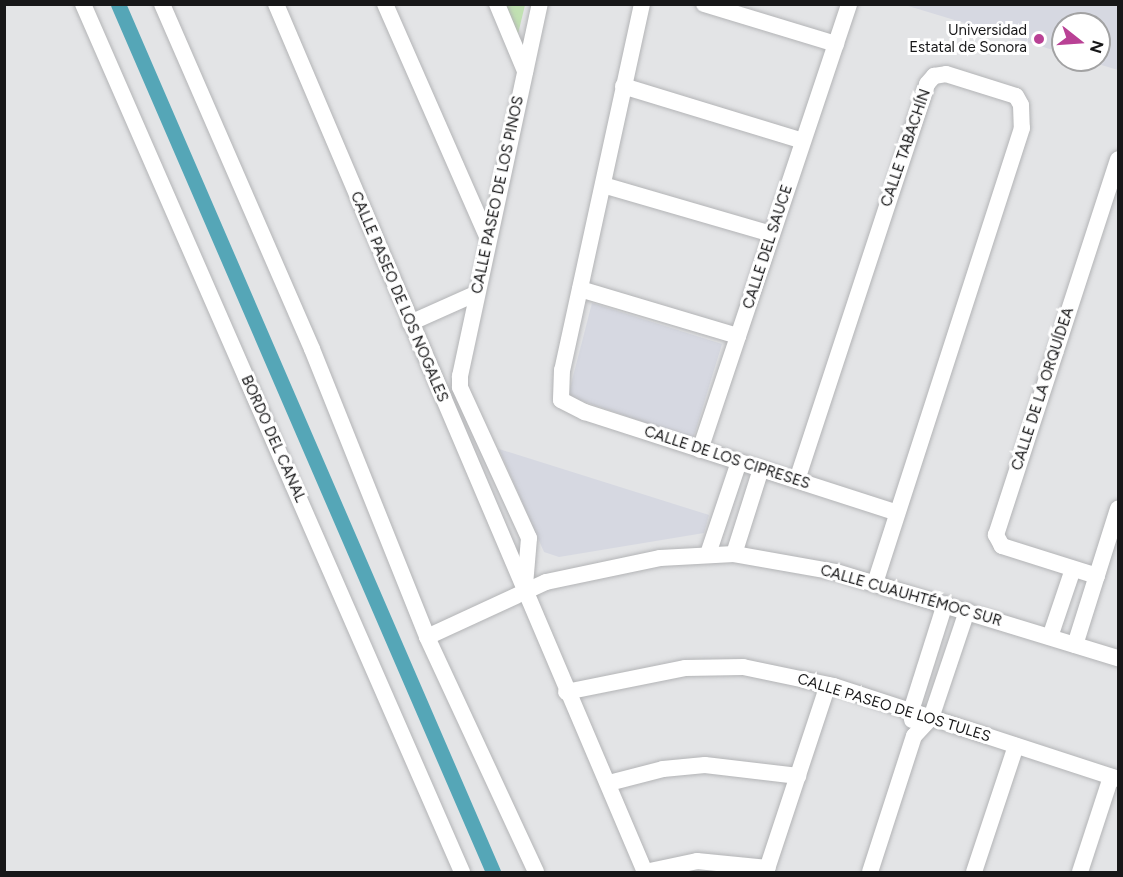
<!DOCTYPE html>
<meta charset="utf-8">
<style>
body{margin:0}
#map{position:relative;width:1123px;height:877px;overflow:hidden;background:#e3e4e6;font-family:Figtree,sans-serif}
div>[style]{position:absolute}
.built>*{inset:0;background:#d6d8e1}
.green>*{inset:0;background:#c1e1b2}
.canal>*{height:15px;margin:-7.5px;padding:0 7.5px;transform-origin:7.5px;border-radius:7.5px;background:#55a6b7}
.roads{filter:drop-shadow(0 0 2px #b3b4b6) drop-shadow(0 0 2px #b3b4b6)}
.minor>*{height:16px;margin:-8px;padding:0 8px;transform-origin:8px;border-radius:8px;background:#fff}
.dots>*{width:16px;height:16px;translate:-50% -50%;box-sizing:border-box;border:3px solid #fff;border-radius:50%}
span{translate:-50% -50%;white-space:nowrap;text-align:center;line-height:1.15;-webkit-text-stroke:6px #fff;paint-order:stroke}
.poi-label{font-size:15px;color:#171718}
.right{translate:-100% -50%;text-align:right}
.street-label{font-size:15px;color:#171718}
.frame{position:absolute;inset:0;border:6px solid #171718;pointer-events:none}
.north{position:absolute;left:1051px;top:12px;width:60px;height:60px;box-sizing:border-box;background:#fff;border:2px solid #a2a2a3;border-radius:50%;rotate:107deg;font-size:16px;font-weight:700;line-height:24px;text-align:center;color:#171718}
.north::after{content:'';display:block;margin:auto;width:21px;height:27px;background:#b94195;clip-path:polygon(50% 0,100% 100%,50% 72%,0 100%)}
</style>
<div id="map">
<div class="built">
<div style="clip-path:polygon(905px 5px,1118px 5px,1118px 70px,1085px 60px,1099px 60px,1099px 24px,1063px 24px,1063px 53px)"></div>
<div style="clip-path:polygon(592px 303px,722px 344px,693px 439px,568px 396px)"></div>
<div style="clip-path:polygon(499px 449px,709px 515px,704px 533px,559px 557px,544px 552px)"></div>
</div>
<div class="green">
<div style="clip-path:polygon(506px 5px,525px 5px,518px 34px)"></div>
</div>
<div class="canal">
<div style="left:118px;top:4px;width:946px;rotate:66.63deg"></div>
</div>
<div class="roads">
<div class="minor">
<div style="left:83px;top:4px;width:947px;rotate:66.41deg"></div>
<div style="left:162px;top:4px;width:376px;rotate:66.5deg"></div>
<div style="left:312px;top:349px;width:310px;rotate:68.2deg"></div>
<div style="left:427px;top:637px;width:259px;rotate:65.1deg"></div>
<div style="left:276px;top:4px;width:943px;rotate:66.97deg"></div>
<div style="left:385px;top:4px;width:257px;rotate:66.3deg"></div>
<div style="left:497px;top:4px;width:73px;rotate:67.3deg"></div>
<div style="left:642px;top:4px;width:375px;rotate:102.3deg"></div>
<div style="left:562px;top:370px;width:30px;rotate:92deg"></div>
<div style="left:561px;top:400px;width:27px;rotate:27deg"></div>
<div style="left:585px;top:412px;width:326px;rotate:17.9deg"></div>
<div style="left:704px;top:4px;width:138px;rotate:16.9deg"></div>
<div style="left:623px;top:86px;width:188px;rotate:17deg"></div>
<div style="left:603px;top:185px;width:176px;rotate:16.2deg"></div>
<div style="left:580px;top:289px;width:165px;rotate:16.6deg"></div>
<div style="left:410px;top:323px;width:73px;rotate:-24.1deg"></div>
<div style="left:700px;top:450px;width:470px;rotate:-71.5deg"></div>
<div style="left:797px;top:480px;width:417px;rotate:-71.8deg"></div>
<div style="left:927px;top:84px;width:11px;rotate:-49deg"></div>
<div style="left:934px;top:76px;width:12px;rotate:-9deg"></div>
<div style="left:946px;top:74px;width:73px;rotate:17.4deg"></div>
<div style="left:1016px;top:96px;width:10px;rotate:61deg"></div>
<div style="left:1021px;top:105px;width:23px;rotate:88deg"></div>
<div style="left:1022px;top:128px;width:478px;rotate:107.9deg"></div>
<div style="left:708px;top:554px;width:97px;rotate:-71.4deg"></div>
<div style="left:734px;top:554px;width:89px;rotate:-72.4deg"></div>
<div style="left:1097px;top:576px;width:100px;rotate:-162.5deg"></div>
<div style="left:1002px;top:546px;width:13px;rotate:-119deg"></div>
<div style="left:996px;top:535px;width:395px;rotate:-72deg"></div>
<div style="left:525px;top:585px;width:47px;rotate:-85.1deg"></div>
<div style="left:529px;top:538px;width:166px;rotate:-114.6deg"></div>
<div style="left:460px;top:387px;width:11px;rotate:-90deg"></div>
<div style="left:460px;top:376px;width:381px;rotate:-77.9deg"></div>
<div style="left:427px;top:637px;width:131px;rotate:-24.8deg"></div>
<div style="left:546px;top:582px;width:116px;rotate:-11.9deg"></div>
<div style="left:660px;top:558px;width:74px;rotate:-3.1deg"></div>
<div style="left:734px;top:554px;width:104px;rotate:10deg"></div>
<div style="left:836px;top:572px;width:295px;rotate:17deg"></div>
<div style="left:1050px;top:637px;width:72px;rotate:-71.3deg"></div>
<div style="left:1075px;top:645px;width:143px;rotate:-72.5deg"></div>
<div style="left:566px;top:692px;width:121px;rotate:-11.4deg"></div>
<div style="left:685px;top:668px;width:58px;rotate:-1deg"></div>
<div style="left:743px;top:667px;width:93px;rotate:11.8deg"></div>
<div style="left:834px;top:686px;width:299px;rotate:18.1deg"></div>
<div style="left:912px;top:720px;width:9px;rotate:-96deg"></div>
<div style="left:911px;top:711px;width:112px;rotate:-72.4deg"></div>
<div style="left:609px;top:783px;width:56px;rotate:-14.5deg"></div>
<div style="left:663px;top:769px;width:42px;rotate:-5.4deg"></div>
<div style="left:705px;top:765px;width:94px;rotate:6.7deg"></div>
<div style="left:645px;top:872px;width:53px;rotate:-11.9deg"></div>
<div style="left:697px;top:861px;width:71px;rotate:5.6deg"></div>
<div style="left:766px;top:872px;width:197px;rotate:-71.7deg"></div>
<div style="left:870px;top:872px;width:143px;rotate:-72.1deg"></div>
<div style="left:914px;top:736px;width:25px;rotate:-47deg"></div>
<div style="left:931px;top:718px;width:113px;rotate:-71.4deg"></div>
<div style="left:974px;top:872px;width:133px;rotate:-71.6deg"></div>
<div style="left:1080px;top:872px;width:100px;rotate:-71.9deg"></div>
</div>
</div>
<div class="dots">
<div style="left:1039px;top:39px;background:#b94195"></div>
</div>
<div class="poi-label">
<span class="right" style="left:1027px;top:39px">Universidad<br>Estatal de Sonora</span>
</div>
<div class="street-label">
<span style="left:906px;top:148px;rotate:-71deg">CALLE TABACHÍN</span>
<span style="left:498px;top:195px;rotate:-78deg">CALLE PASEO DE LOS PINOS</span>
<span style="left:768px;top:247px;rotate:-72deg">CALLE DEL SAUCE</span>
<span style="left:399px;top:297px;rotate:67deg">CALLE PASEO DE LOS NOGALES</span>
<span style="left:1043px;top:389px;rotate:-72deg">CALLE DE LA ORQUÍDEA</span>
<span style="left:273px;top:439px;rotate:66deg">BORDO DEL CANAL</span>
<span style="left:727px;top:458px;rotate:18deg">CALLE DE LOS CIPRESES</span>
<span style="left:911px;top:596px;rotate:16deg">CALLE CUAUHTÉMOC SUR</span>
<span style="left:894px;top:708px;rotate:17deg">CALLE PASEO DE LOS TULES</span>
</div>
<div class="frame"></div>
<div class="north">N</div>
</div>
